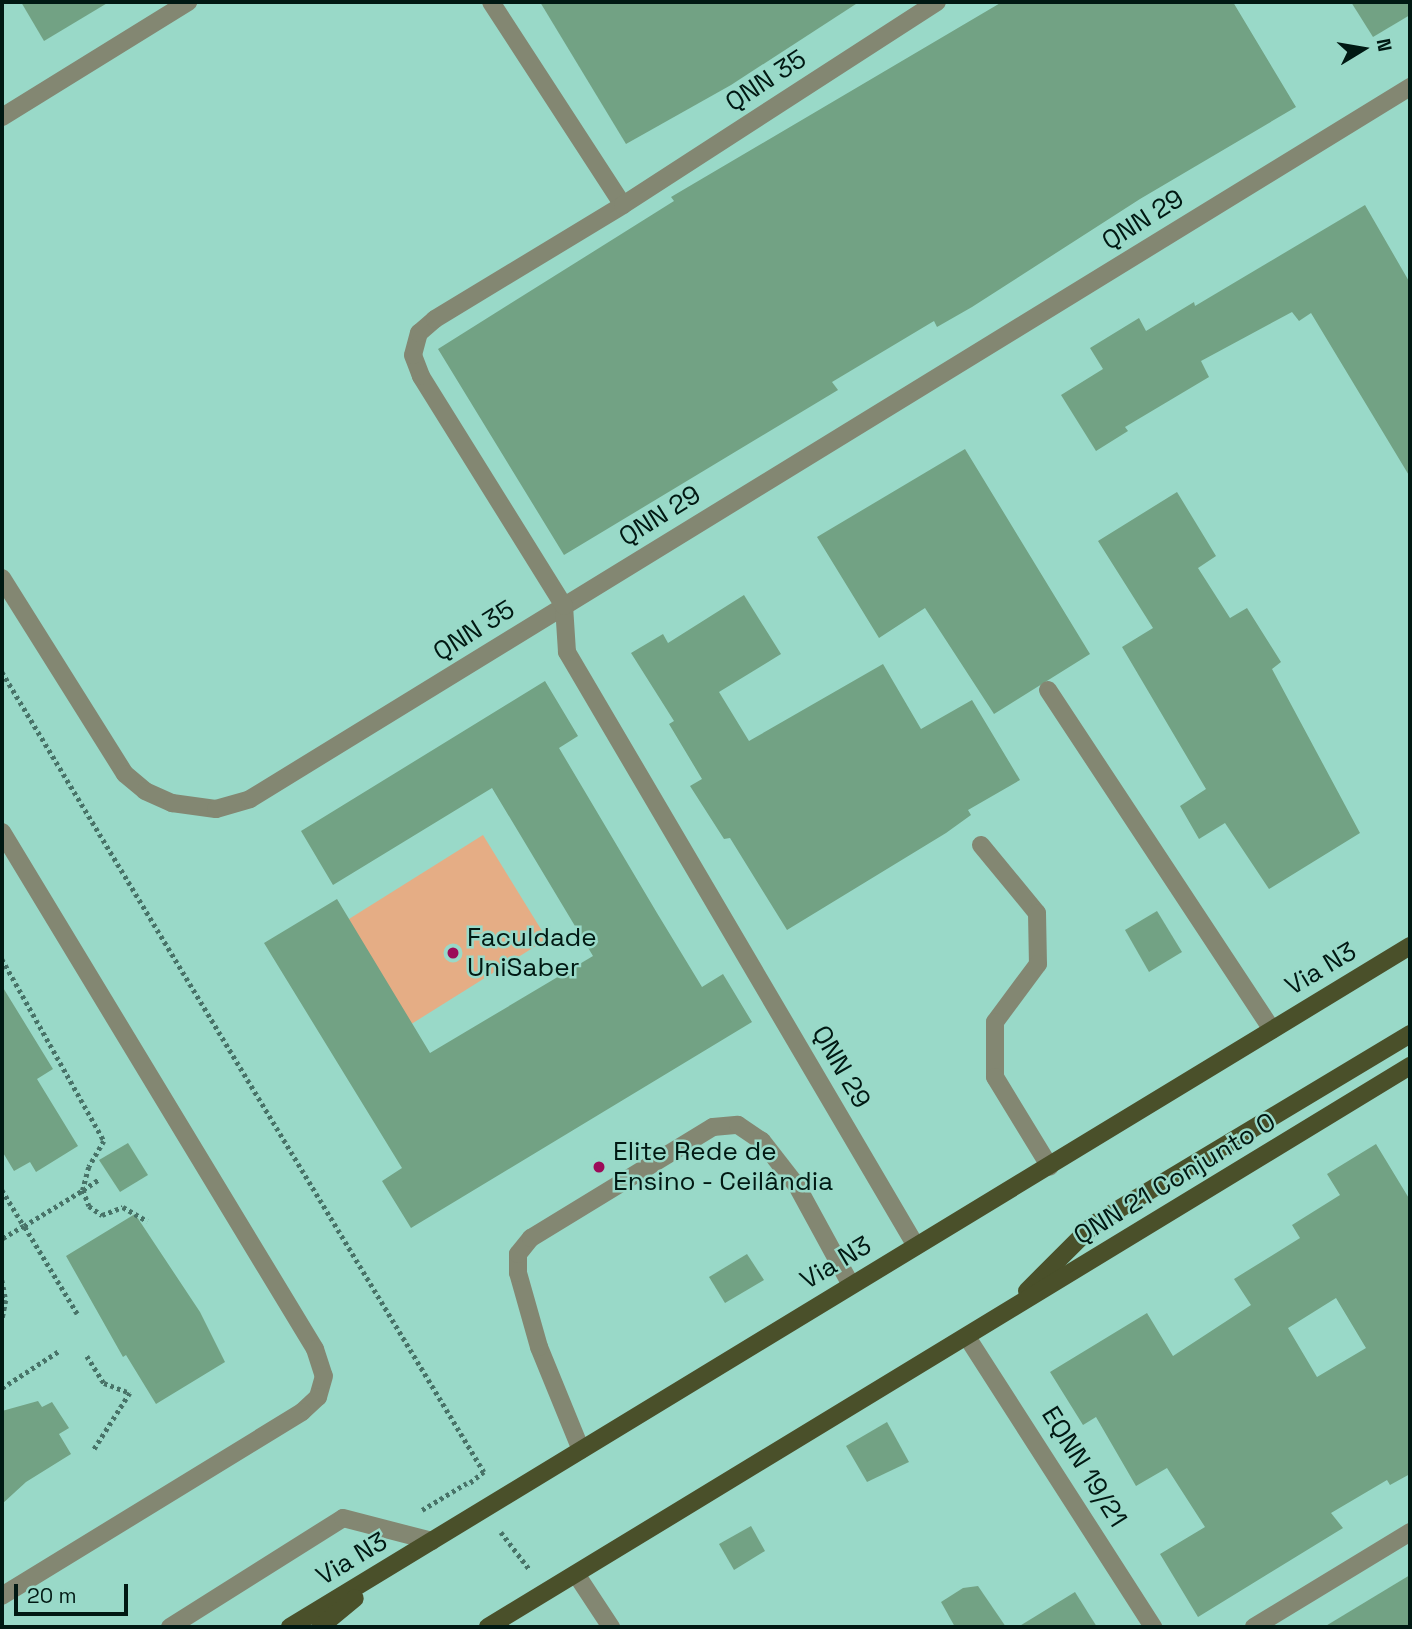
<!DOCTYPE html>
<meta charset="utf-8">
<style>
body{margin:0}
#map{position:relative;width:1412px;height:1629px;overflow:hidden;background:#99d9c8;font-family:"Space Grotesk",sans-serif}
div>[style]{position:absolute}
.green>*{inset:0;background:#e5ad85}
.building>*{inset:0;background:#72a284}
.path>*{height:4.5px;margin-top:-2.25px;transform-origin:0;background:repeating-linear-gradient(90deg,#487368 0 3.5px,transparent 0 7px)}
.minor>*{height:18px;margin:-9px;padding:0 9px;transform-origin:9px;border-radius:9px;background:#838772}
.major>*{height:18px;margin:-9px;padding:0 9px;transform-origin:9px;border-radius:9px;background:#4a502a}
.dots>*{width:19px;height:19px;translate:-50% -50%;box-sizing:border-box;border:4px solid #99d9c8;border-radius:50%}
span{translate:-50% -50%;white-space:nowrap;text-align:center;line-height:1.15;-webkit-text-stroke:5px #99d9c8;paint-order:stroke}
.street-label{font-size:26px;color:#011913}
.poi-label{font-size:26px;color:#011913}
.left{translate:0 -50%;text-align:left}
.frame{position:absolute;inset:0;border:4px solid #011913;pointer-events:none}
.north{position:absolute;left:1328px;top:14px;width:70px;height:70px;-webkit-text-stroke:5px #99d9c8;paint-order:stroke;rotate:79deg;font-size:19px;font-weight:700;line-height:28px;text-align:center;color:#011913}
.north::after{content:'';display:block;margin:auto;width:24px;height:32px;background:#011913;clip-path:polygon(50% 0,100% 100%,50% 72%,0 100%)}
.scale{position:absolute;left:14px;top:1584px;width:114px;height:32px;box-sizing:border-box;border:4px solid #011913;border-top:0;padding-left:9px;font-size:21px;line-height:24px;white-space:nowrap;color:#011913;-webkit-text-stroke:5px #99d9c8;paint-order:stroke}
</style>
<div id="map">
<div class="green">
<div style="clip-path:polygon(483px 835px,547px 939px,405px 1028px,341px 924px)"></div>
</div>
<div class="building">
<div style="clip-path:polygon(21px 2px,109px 2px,44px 41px)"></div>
<div style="clip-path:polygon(540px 2px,859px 2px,731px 85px,626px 144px)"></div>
<div style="clip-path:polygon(1002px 2px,1233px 2px,1296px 107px,1140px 199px,972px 307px,937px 327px,934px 321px,832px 382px,838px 390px,564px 555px,438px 349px,674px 201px,671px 197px)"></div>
<div style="clip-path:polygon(1351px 2px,1410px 2px,1410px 15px,1373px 37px)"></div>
<div style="clip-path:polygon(1365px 205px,1410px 283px,1410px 477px,1311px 313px,1299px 321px,1292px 312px,1201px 361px,1209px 377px,1125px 427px,1128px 431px,1096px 451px,1061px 395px,1103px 369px,1090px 348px,1139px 318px,1146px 331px,1194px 302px,1195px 306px)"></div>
<div style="clip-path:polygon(965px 449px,1090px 654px,994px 714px,925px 608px,879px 638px,817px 537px)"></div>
<div style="clip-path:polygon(1177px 492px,1216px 556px,1198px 568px,1230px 618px,1247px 608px,1281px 662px,1272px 669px,1360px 833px,1269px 889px,1225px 823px,1199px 839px,1180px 806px,1206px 789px,1122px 647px,1153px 628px,1098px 541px)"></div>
<div style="clip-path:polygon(744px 595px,781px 654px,719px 692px,749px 741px,883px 664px,921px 729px,972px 700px,1020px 780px,968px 810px,971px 815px,946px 833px,787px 930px,730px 838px,724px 839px,690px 786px,702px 779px,669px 724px,674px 721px,631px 653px,663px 634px,668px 643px)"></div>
<div style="clip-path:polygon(545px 681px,578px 736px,559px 748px,657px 913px,702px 987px,723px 974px,752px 1022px,411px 1228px,382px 1181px,402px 1168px,264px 943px,337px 899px,430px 1053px,593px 956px,492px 788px,333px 885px,301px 831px)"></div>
<div style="clip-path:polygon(1157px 911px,1182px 952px,1149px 972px,1125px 930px)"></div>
<div style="clip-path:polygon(2px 986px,53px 1069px,37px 1079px,78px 1146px,36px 1172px,30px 1162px,14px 1171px,2px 1151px)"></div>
<div style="clip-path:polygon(128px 1143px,148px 1175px,120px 1192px,99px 1160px)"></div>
<div style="clip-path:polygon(evenodd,1376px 1144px,1410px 1200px,1410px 1474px,1390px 1485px,1387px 1480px,1331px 1513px,1343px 1528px,1198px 1617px,1160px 1554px,1205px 1527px,1167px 1468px,1136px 1486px,1096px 1417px,1083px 1425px,1050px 1372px,1147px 1313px,1173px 1356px,1251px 1305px,1234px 1279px,1300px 1238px,1292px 1225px,1340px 1195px,1327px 1174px,1376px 1144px,1336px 1298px,1366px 1348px,1317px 1377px,1288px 1328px,1336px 1298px)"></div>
<div style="clip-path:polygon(135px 1214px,200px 1312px,225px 1362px,156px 1404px,126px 1355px,123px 1357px,66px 1256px)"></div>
<div style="clip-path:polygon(747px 1254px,764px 1280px,725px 1303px,709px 1277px)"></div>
<div style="clip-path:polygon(38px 1401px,42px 1407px,52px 1402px,69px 1428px,59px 1434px,71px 1454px,26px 1482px,2px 1504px,2px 1411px)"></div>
<div style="clip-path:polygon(887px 1422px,909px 1462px,867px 1482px,846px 1446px)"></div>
<div style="clip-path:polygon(751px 1526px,765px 1551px,734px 1570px,719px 1544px)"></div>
<div style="clip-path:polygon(1410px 1575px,1410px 1627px,1324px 1627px)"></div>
<div style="clip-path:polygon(978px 1586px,1006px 1627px,955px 1627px,941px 1602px,963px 1588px)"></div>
<div style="clip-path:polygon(1075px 1592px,1097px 1627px,1018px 1627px)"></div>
</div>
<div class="path">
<div style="left:2px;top:672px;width:934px;rotate:58.93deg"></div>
<div style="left:484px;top:1472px;width:21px;rotate:141deg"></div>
<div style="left:2px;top:959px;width:209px;rotate:60.7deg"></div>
<div style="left:104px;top:1141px;width:30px;rotate:120deg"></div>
<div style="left:89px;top:1167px;width:24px;rotate:105deg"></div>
<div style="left:83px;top:1190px;width:18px;rotate:-34deg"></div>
<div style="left:2px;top:1190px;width:42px;rotate:58.6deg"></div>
<div style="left:24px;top:1226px;width:26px;rotate:149deg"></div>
<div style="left:2px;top:1280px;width:20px;rotate:79deg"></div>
<div style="left:6px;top:1300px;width:20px;rotate:101deg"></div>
<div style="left:77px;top:1314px;width:103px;rotate:-121.1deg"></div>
<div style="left:24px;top:1226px;width:69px;rotate:-31.4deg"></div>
<div style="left:83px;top:1190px;width:17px;rotate:69deg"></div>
<div style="left:89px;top:1206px;width:16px;rotate:35deg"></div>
<div style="left:102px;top:1215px;width:22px;rotate:-21deg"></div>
<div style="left:123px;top:1207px;width:28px;rotate:30deg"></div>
<div style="left:87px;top:1356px;width:32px;rotate:58deg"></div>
<div style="left:104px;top:1383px;width:28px;rotate:21deg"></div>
<div style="left:130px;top:1393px;width:69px;rotate:122.5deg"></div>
<div style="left:2px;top:1388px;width:68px;rotate:-33deg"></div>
<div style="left:422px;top:1510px;width:52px;rotate:-31deg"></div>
<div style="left:501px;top:1532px;width:48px;rotate:52.7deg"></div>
</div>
<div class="minor">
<div style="left:491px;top:2px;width:242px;rotate:57deg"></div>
<div style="left:2px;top:117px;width:219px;rotate:-31.7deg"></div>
<div style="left:2px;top:578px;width:231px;rotate:57.9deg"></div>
<div style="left:125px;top:774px;width:26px;rotate:40deg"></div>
<div style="left:145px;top:791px;width:30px;rotate:24deg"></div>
<div style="left:172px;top:803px;width:44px;rotate:7.8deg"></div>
<div style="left:216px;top:809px;width:35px;rotate:-16deg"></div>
<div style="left:250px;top:799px;width:1361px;rotate:-31.54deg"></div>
<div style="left:1048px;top:690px;width:407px;rotate:56.6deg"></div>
<div style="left:2px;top:832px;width:604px;rotate:58.81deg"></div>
<div style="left:315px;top:1349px;width:28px;rotate:72deg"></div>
<div style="left:324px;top:1376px;width:22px;rotate:106deg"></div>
<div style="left:318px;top:1397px;width:22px;rotate:137deg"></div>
<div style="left:302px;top:1412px;width:352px;rotate:148.5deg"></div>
<div style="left:981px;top:845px;width:88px;rotate:50.5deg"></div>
<div style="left:1037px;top:913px;width:51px;rotate:88.9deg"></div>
<div style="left:1038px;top:964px;width:72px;rotate:126.6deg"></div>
<div style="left:995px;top:1022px;width:55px;rotate:90deg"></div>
<div style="left:995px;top:1077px;width:105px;rotate:58.6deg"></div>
<div style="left:916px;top:1246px;width:689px;rotate:-120.44deg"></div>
<div style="left:567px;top:652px;width:46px;rotate:-93.7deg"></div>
<div style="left:564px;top:606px;width:271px;rotate:-121.9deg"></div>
<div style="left:421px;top:376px;width:22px;rotate:-111deg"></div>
<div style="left:413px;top:355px;width:23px;rotate:-75deg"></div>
<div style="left:419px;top:333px;width:21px;rotate:-41deg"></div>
<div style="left:435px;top:319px;width:220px;rotate:-31.2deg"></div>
<div style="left:623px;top:205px;width:374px;rotate:-32.9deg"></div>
<div style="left:967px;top:1337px;width:345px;rotate:57.3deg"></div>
<div style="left:581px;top:1450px;width:111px;rotate:-112.2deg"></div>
<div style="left:539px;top:1347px;width:77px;rotate:-105.8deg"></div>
<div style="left:518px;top:1273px;width:19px;rotate:-90deg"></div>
<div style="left:518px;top:1254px;width:21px;rotate:-51deg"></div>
<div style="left:531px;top:1238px;width:213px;rotate:-31.4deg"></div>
<div style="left:713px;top:1127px;width:25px;rotate:-5deg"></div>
<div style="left:738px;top:1125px;width:29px;rotate:34deg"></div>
<div style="left:762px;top:1141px;width:57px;rotate:52.1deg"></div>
<div style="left:797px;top:1186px;width:113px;rotate:61.4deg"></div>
<div style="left:576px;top:1574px;width:64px;rotate:56.6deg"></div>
<div style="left:170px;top:1627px;width:204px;rotate:-32.2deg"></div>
<div style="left:343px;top:1518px;width:92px;rotate:14.5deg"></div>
<div style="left:1254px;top:1627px;width:183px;rotate:-31.3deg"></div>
</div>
<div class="major">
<div style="left:1027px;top:1291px;width:95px;rotate:-45deg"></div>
<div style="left:1094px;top:1224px;width:369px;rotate:-31deg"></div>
<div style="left:290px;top:1627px;width:1311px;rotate:-31.3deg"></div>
<div style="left:320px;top:1627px;width:45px;rotate:-39.6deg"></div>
<div style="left:488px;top:1627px;width:1079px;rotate:-31.32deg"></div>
</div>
<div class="dots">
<div style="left:453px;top:953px;background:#9c0b59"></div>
<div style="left:599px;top:1167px;background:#9c0b59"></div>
</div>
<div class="street-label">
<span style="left:766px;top:81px;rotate:-33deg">QNN 35</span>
<span style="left:1143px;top:220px;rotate:-32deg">QNN 29</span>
<span style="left:660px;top:516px;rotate:-32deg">QNN 29</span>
<span style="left:474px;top:631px;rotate:-32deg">QNN 35</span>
<span style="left:1321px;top:969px;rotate:-31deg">Via N3</span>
<span style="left:841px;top:1067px;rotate:60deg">QNN 29</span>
<span style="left:1175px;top:1179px;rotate:-31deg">QNN 21 Conjunto O</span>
<span style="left:836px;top:1263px;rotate:-31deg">Via N3</span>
<span style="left:1084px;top:1467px;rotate:58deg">EQNN 19/21</span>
<span style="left:352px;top:1559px;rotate:-31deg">Via N3</span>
</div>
<div class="poi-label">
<span class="left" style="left:467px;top:953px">Faculdade<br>UniSaber</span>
<span class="left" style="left:613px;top:1167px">Elite Rede de<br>Ensino - Ceilândia</span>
</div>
<div class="frame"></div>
<div class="north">N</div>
<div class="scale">20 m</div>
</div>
